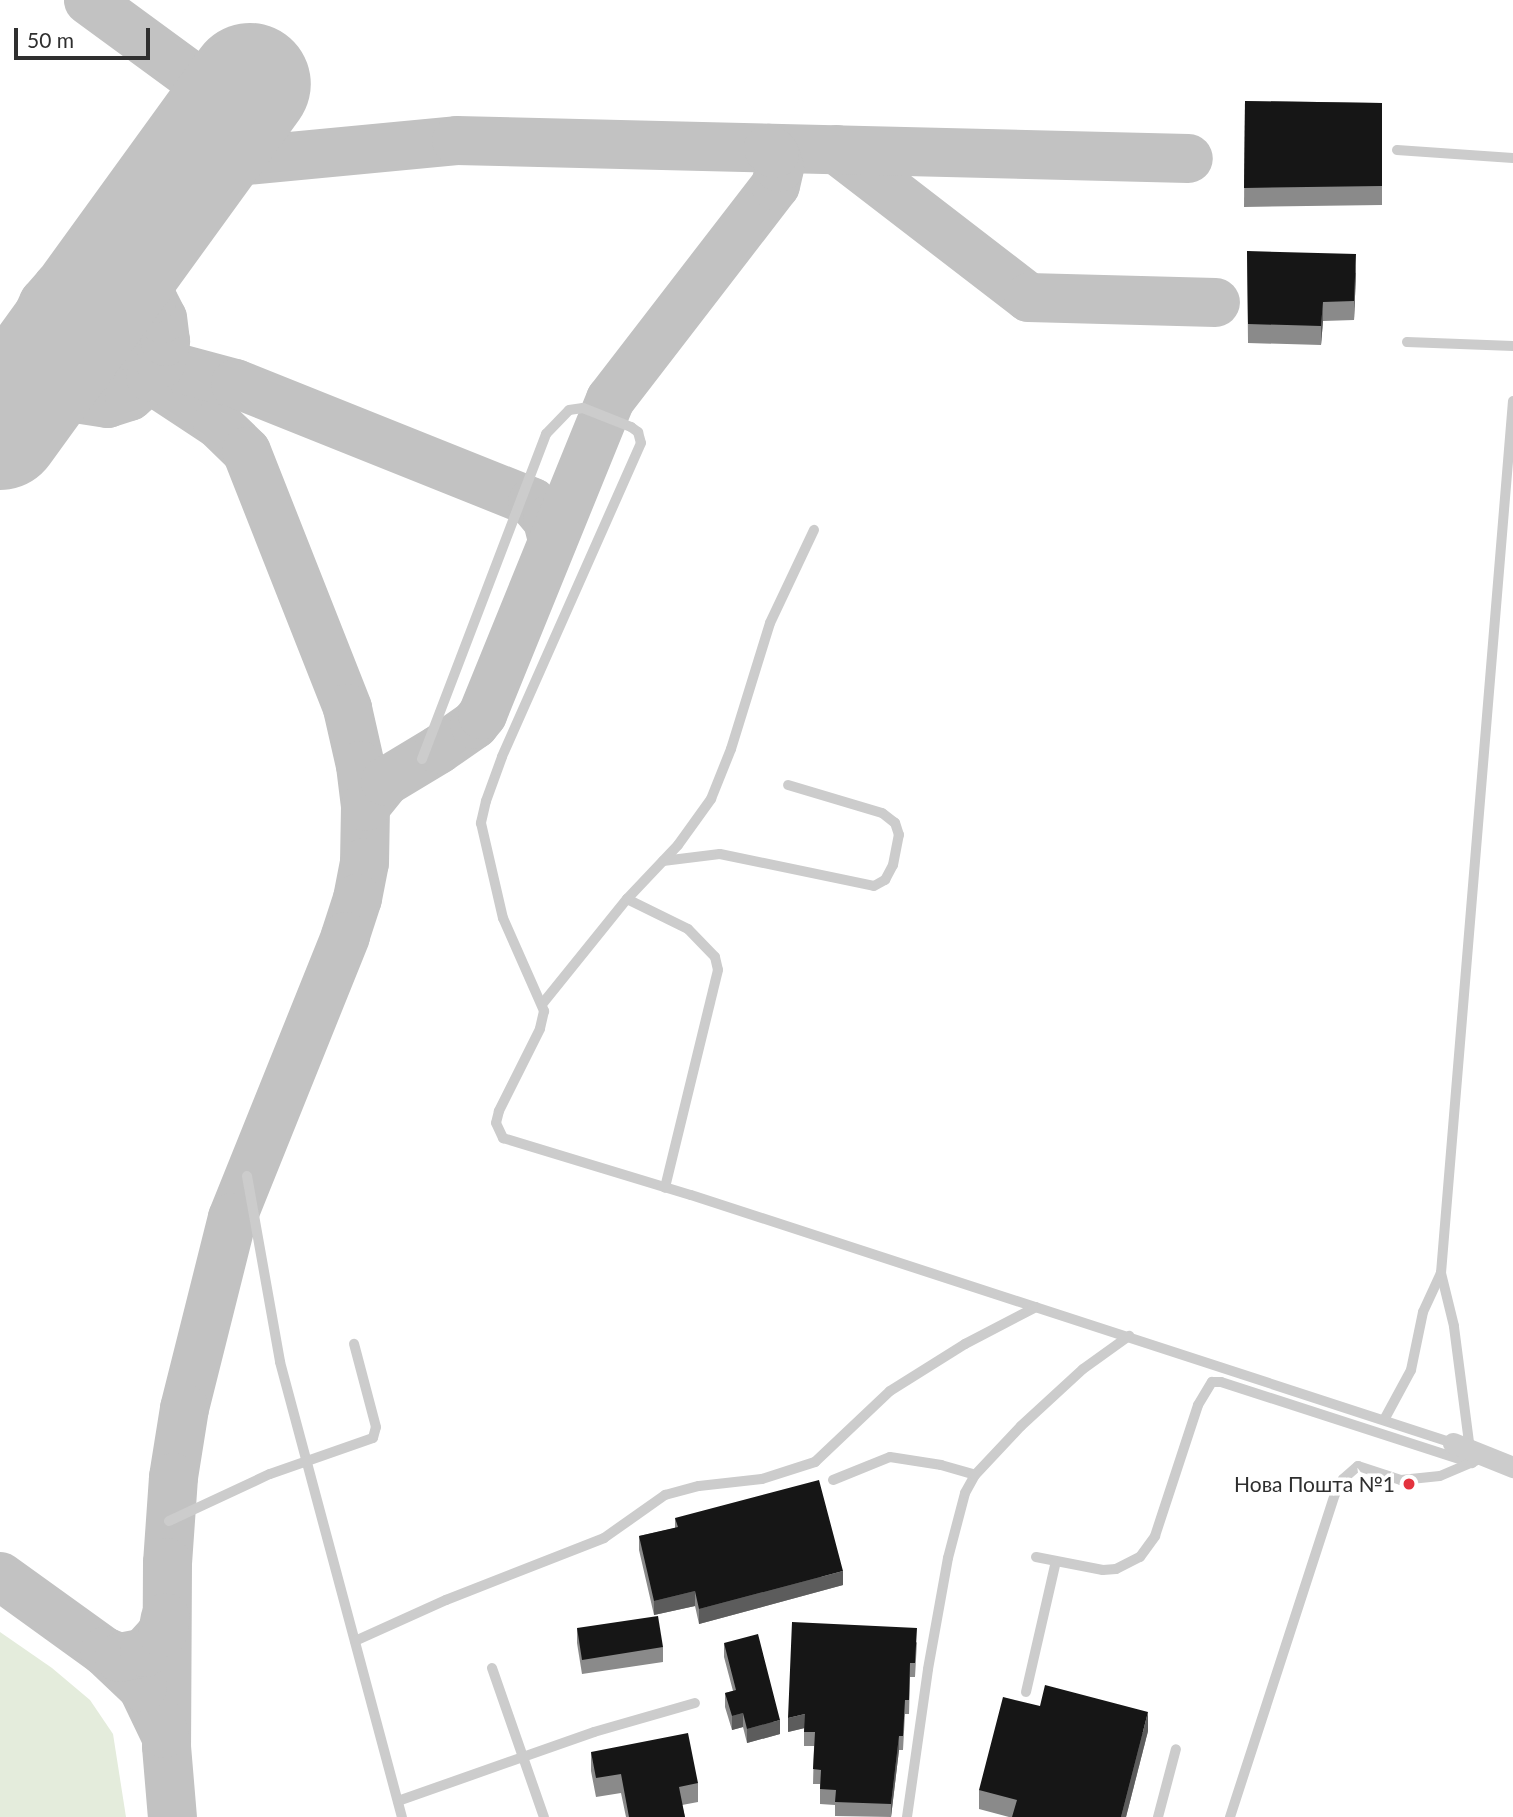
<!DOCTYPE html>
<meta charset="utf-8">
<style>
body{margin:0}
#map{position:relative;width:1513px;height:1817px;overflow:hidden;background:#fff;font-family:Lato,sans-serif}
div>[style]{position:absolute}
.green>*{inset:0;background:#e4ecdc}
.taxiway>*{height:49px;margin:-24.5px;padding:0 24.5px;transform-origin:24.5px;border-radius:24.5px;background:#c2c2c2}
.runway>*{height:122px;margin:-61px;padding:0 61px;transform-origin:61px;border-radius:61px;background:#c2c2c2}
.service>*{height:10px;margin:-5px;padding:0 5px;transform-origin:5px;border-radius:5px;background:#ccc}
.minor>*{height:21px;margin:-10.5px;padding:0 10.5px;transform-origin:10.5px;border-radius:10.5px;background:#ccc}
.wall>*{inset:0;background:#8a8a8a}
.shaded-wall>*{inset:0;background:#5c5c5c}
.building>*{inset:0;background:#161616}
.dots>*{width:19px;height:19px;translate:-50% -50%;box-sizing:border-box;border:4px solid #fff;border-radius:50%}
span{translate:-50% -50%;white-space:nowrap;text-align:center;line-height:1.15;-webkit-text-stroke:7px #fff;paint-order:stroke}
.poi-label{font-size:21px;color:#2f2f2f}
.right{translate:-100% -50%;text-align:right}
.scale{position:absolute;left:14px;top:28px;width:136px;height:32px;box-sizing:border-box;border:4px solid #2f2f2f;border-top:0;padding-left:9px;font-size:21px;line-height:24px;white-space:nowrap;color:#2f2f2f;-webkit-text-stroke:5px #fff;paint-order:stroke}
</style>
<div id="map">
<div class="green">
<div style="clip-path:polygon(0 1632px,52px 1668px,90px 1700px,113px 1734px,126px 1817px,0 1817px)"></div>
</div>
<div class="taxiway">
<div style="left:88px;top:0;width:181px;rotate:36.2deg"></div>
<div style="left:836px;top:149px;width:242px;rotate:37.6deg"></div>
<div style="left:1028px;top:297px;width:187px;rotate:1.5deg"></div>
<div style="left:187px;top:171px;width:39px;rotate:-13deg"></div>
<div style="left:225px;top:162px;width:232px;rotate:-5.4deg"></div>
<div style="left:456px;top:140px;width:732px;rotate:1.41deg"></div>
<div style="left:76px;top:362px;width:36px"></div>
<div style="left:112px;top:362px;width:24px;rotate:17deg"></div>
<div style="left:135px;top:369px;width:98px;rotate:33.4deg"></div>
<div style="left:217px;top:423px;width:40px;rotate:44deg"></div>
<div style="left:246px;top:451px;width:276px;rotate:68.5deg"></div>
<div style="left:347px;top:708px;width:58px;rotate:77.2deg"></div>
<div style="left:360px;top:765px;width:41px;rotate:83deg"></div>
<div style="left:365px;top:806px;width:56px;rotate:91deg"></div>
<div style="left:364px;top:862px;width:37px;rotate:101deg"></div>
<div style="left:357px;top:898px;width:40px;rotate:108deg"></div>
<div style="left:345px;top:936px;width:303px;rotate:111.9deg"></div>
<div style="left:232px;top:1217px;width:197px;rotate:104.1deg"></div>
<div style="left:184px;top:1408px;width:70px;rotate:99.1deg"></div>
<div style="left:173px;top:1477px;width:85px;rotate:94deg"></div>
<div style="left:167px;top:1562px;width:184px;rotate:90.3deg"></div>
<div style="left:166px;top:1746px;width:71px;rotate:85.2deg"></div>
<div style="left:14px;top:410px;width:47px;rotate:-48.5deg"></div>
<div style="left:45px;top:375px;width:15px;rotate:-32deg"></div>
<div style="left:58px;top:367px;width:41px;rotate:-12.7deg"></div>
<div style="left:98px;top:358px;width:62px;rotate:4.6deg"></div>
<div style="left:160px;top:363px;width:78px;rotate:14.9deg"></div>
<div style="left:235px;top:383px;width:320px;rotate:21.8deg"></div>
<div style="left:532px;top:502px;width:23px;rotate:50deg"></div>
<div style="left:547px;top:520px;width:21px;rotate:76deg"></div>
<div style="left:14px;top:410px;width:18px;rotate:-34deg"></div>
<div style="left:29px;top:400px;width:21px;rotate:-17deg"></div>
<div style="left:49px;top:394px;width:59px;rotate:8.8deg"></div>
<div style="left:107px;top:403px;width:23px;rotate:-18deg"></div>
<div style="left:129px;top:396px;width:28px;rotate:-42deg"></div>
<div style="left:150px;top:377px;width:17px;rotate:-54deg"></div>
<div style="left:160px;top:363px;width:23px;rotate:-77deg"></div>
<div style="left:165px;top:341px;width:23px;rotate:-97deg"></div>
<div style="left:162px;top:318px;width:22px;rotate:-117deg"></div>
<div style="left:152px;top:298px;width:21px;rotate:-135deg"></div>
<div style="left:137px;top:283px;width:25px;rotate:-154deg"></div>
<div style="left:114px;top:272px;width:18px;rotate:-177deg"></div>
<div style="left:96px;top:271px;width:21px;rotate:169deg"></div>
<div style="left:75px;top:275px;width:21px;rotate:149deg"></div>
<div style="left:57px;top:286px;width:21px;rotate:131deg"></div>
<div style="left:43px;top:302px;width:22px;rotate:114deg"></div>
<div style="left:34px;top:322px;width:51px;rotate:90deg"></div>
<div style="left:34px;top:373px;width:17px;rotate:107deg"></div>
<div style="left:365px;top:806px;width:32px;rotate:-51deg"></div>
<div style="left:385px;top:781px;width:62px;rotate:-31.1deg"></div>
<div style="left:438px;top:749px;width:44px;rotate:-34.8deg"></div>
<div style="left:474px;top:724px;width:13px;rotate:-51deg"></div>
<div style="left:482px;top:714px;width:340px;rotate:-67.9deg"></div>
<div style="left:610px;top:399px;width:270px;rotate:-52.4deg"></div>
<div style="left:775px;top:185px;width:18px;rotate:-77deg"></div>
<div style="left:779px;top:167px;width:15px;rotate:-110deg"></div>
<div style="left:774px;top:153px;width:8px;rotate:-140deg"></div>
<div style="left:0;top:1576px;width:128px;rotate:35.8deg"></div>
<div style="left:164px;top:1733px;width:51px;rotate:-115.6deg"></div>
<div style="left:142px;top:1687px;width:52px;rotate:-136.5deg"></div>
<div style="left:104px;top:1651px;width:16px;rotate:22deg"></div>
<div style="left:119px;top:1657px;width:25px;rotate:-11deg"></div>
<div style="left:144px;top:1652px;width:27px;rotate:-48deg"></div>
<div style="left:162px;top:1632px;width:15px;rotate:-79deg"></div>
</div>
<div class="runway">
<div style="left:0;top:429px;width:426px;rotate:-54.1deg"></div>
</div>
<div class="service">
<div style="left:1397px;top:150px;width:116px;rotate:3.9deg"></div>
<div style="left:1407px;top:342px;width:106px;rotate:2.2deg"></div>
<div style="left:422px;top:759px;width:348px;rotate:-69.1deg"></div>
<div style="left:546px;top:434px;width:33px;rotate:-46deg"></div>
<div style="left:569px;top:410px;width:14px;rotate:-8deg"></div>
<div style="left:583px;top:408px;width:52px;rotate:21.6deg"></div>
<div style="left:631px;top:427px;width:9px;rotate:36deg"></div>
<div style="left:638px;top:432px;width:11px;rotate:75deg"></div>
<div style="left:641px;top:443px;width:343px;rotate:113.9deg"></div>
<div style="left:502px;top:757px;width:47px;rotate:110deg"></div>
<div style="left:486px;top:801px;width:23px;rotate:103deg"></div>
<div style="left:481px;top:823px;width:98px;rotate:77deg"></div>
<div style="left:503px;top:918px;width:102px;rotate:66.2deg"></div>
<div style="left:544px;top:1011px;width:18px;rotate:103deg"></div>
<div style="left:540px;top:1029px;width:92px;rotate:116.6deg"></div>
<div style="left:499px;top:1111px;width:12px;rotate:104deg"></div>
<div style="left:496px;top:1123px;width:17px;rotate:65deg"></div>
<div style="left:503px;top:1138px;width:196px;rotate:16.9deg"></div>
<div style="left:691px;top:1195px;width:801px;rotate:18.03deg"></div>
<div style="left:663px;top:861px;width:57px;rotate:-7deg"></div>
<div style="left:720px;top:854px;width:157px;rotate:11.7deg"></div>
<div style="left:874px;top:886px;width:13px;rotate:-29deg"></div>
<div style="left:885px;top:880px;width:17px;rotate:-62deg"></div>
<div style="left:893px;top:865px;width:31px;rotate:-79deg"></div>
<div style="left:899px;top:835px;width:13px;rotate:-108deg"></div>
<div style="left:895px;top:823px;width:16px;rotate:-142deg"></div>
<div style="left:882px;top:813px;width:98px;rotate:-163.4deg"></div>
<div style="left:627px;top:899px;width:68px;rotate:26.2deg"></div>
<div style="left:688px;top:929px;width:39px;rotate:46deg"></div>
<div style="left:715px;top:957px;width:13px;rotate:77deg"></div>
<div style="left:718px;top:970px;width:224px;rotate:103.7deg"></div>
<div style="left:543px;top:1003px;width:134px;rotate:-51.1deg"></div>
<div style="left:627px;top:899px;width:74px;rotate:-46.6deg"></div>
<div style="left:678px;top:845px;width:57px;rotate:-54.3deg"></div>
<div style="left:711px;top:799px;width:54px;rotate:-68.2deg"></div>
<div style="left:731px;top:749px;width:132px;rotate:-72.8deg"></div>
<div style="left:770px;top:623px;width:103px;rotate:-64.7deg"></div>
<div style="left:247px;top:1176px;width:189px;rotate:79.9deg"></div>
<div style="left:280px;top:1362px;width:471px;rotate:75deg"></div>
<div style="left:1384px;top:1420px;width:57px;rotate:-61.6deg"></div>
<div style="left:1411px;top:1370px;width:59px;rotate:-78.3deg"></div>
<div style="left:1423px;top:1312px;width:43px;rotate:-65.2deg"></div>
<div style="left:1470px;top:1450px;width:125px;rotate:-97.4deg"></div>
<div style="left:1454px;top:1326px;width:55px;rotate:-103.8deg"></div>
<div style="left:1441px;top:1273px;width:875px;rotate:-85.28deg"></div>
<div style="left:833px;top:1480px;width:61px;rotate:-22deg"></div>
<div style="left:890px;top:1457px;width:52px;rotate:8.9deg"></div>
<div style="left:941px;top:1465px;width:35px;rotate:16deg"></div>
<div style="left:169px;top:1521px;width:111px;rotate:-25deg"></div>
<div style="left:270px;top:1474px;width:109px;rotate:-19.3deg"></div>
<div style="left:373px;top:1438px;width:11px;rotate:-75deg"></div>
<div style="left:376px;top:1427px;width:86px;rotate:-104.8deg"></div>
<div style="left:1036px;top:1557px;width:68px;rotate:11deg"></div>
<div style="left:1103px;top:1570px;width:13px;rotate:-4deg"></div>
<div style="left:1116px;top:1569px;width:27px;rotate:-27deg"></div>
<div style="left:1140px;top:1557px;width:26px;rotate:-54deg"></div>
<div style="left:1155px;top:1536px;width:138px;rotate:-71.8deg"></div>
<div style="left:1198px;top:1405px;width:27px;rotate:-59deg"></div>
<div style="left:1212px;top:1382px;width:9px"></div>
<div style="left:1221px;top:1382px;width:264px;rotate:17.9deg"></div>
<div style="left:355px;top:1641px;width:100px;rotate:-24.3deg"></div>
<div style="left:446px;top:1600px;width:170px;rotate:-21.4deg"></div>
<div style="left:604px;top:1538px;width:75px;rotate:-35.2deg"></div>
<div style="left:665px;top:1495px;width:35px;rotate:-15deg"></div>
<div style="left:699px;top:1486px;width:63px;rotate:-6.3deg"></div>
<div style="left:762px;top:1479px;width:56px;rotate:-17.8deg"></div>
<div style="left:815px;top:1462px;width:103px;rotate:-43.4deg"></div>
<div style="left:890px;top:1391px;width:89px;rotate:-32.1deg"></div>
<div style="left:965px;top:1344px;width:80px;rotate:-27.5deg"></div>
<div style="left:492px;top:1668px;width:158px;rotate:70.8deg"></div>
<div style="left:1026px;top:1692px;width:134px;rotate:-77.1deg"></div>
<div style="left:398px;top:1801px;width:208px;rotate:-19.4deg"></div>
<div style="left:594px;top:1732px;width:105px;rotate:-16deg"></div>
<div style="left:907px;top:1817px;width:149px;rotate:-81.9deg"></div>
<div style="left:928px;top:1669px;width:113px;rotate:-79.8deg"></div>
<div style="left:948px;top:1558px;width:67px;rotate:-75.3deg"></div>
<div style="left:965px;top:1493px;width:21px;rotate:-61deg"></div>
<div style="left:975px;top:1475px;width:67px;rotate:-46.8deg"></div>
<div style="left:1021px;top:1426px;width:84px;rotate:-42.6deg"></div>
<div style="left:1083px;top:1369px;width:57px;rotate:-35.7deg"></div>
<div style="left:1158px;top:1817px;width:70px;rotate:-75.2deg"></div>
<div style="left:1230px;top:1817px;width:340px;rotate:-72deg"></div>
<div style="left:1335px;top:1494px;width:17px;rotate:-62deg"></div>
<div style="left:1343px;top:1479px;width:20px;rotate:-41deg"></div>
<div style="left:1358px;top:1466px;width:45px;rotate:18deg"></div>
<div style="left:1401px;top:1480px;width:39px;rotate:-6deg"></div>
<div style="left:1440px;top:1476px;width:39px;rotate:-23deg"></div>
</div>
<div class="minor">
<div style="left:1453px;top:1443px;width:65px;rotate:21.8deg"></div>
</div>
<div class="wall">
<div style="clip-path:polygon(1245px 101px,1382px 103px,1382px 205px,1244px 207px)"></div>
<div style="clip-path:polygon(1247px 251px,1356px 273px,1354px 320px,1323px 321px,1321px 345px,1248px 343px)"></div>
<div style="clip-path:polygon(675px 1518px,843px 1585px,699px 1624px,695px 1606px,654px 1615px,639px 1550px,639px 1536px,675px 1528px)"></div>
<div style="clip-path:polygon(577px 1628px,663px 1647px,663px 1662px,582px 1674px,577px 1643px)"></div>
<div style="clip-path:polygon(917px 1642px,915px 1677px,910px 1677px,909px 1714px,905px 1714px,903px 1750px,899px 1750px,891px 1817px,835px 1816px,835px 1805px,820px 1804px,820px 1784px,813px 1784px,814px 1746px,804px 1746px,804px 1728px,788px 1732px)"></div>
<div style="clip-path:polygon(724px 1643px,780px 1734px,747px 1743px,743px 1727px,732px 1730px,725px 1707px,725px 1693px,733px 1691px,724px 1657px)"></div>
<div style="clip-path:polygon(1148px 1731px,1126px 1817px,1009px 1817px,979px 1809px,979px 1790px)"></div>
<div style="clip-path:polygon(591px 1752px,698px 1783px,698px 1802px,682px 1805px,685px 1817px,626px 1817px,621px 1793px,596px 1797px,591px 1771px)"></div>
</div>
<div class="shaded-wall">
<div style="clip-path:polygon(1356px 254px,1356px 273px,1354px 320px,1354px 301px)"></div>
<div style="clip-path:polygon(1323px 302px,1323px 321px,1321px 345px,1321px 326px)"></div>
<div style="clip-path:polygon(843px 1571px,843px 1585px,699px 1624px,699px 1609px)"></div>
<div style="clip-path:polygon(695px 1591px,695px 1606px,654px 1615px,654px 1601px)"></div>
<div style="clip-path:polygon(1148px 1712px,1148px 1731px,1126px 1817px,1121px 1817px)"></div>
<div style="clip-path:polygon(743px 1713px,743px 1727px,732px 1730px,732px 1716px)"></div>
<div style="clip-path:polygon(805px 1714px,805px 1728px,788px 1732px,788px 1718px)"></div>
<div style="clip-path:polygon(780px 1720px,780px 1734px,747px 1743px,747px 1729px)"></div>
<div style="clip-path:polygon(899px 1736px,899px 1750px,891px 1817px,891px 1804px)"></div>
</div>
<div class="building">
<div style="clip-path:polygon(1245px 101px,1382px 103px,1382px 186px,1244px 188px)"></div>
<div style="clip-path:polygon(1247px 251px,1356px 254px,1354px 301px,1323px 302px,1321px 326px,1248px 324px)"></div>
<div style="clip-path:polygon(819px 1480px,843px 1571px,699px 1609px,695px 1591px,654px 1601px,639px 1536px,678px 1527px,675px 1518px)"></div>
<div style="clip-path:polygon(658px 1616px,663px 1647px,582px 1660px,577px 1628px)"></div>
<div style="clip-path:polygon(792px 1622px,917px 1628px,915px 1663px,910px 1663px,909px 1700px,905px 1700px,903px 1736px,899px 1736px,891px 1804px,835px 1802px,836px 1790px,820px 1789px,821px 1770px,813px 1769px,815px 1732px,804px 1732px,805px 1714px,788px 1718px)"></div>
<div style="clip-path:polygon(758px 1634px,780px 1720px,747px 1729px,743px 1713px,732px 1716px,725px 1693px,736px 1690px,724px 1643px)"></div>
<div style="clip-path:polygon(1045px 1685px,1148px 1712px,1121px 1817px,1012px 1817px,1017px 1800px,979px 1790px,1003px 1697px,1040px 1706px)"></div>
<div style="clip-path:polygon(688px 1733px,698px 1783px,679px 1787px,685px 1817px,629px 1817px,621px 1774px,596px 1778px,591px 1752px)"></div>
</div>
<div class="dots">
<div style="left:1409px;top:1484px;background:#e3333e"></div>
</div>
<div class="poi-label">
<span class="right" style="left:1395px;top:1484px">Нова Пошта №1</span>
</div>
<div class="scale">50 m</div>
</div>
